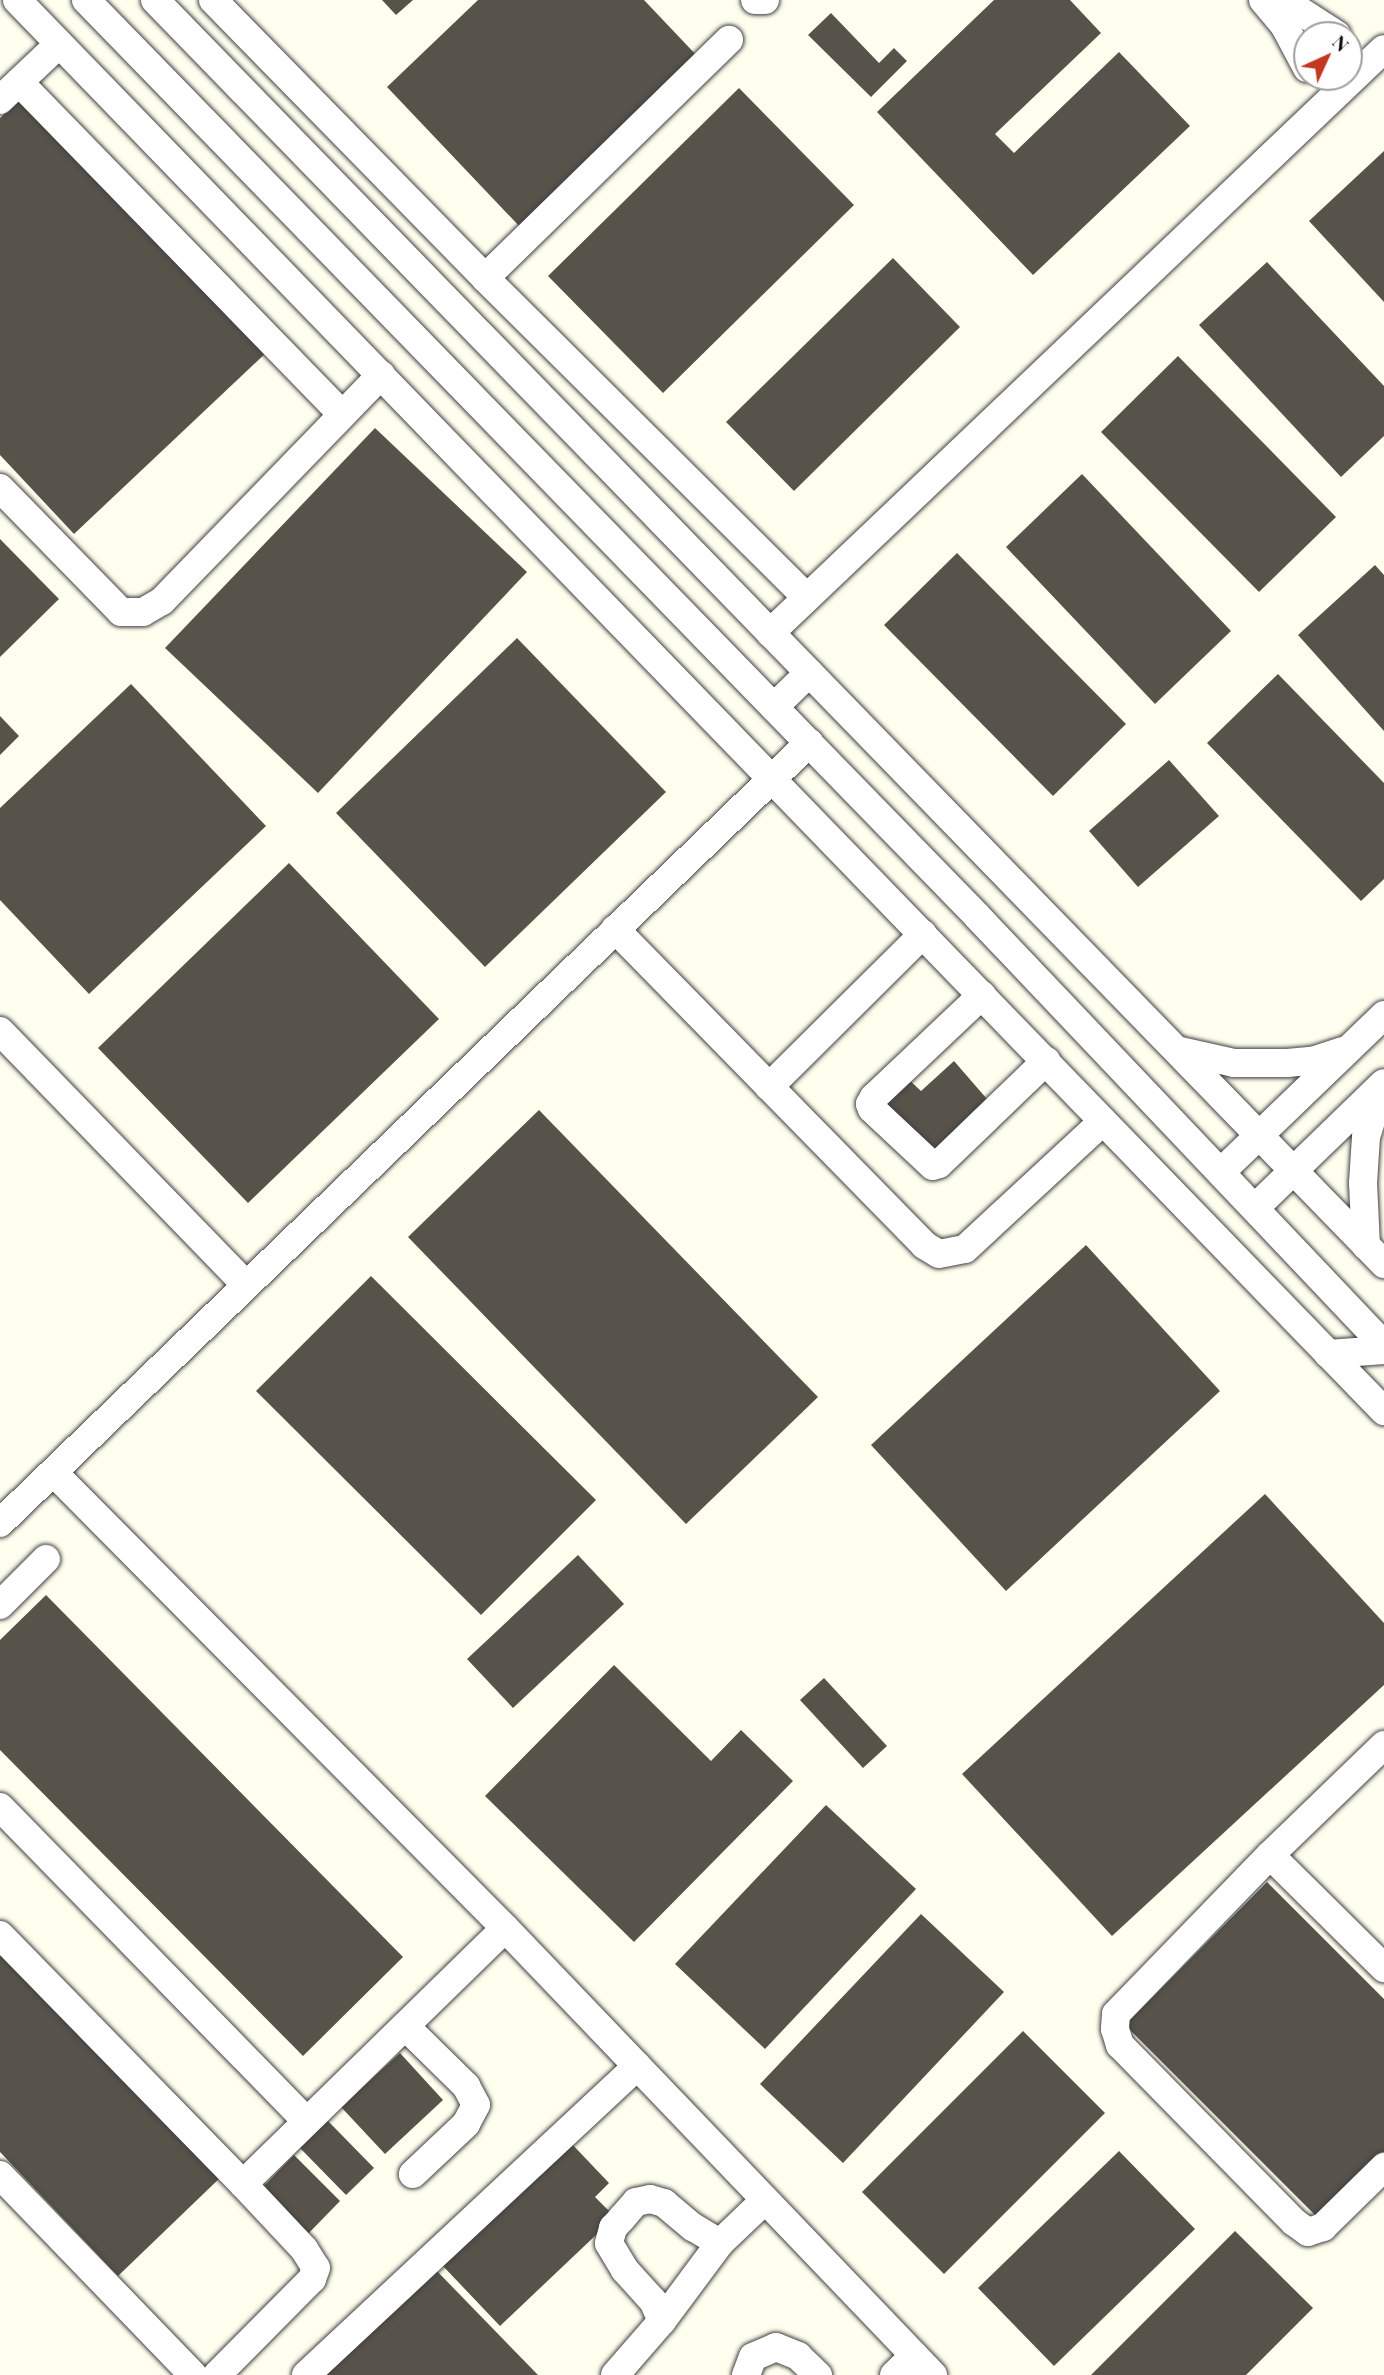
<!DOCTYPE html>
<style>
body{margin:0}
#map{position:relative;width:1384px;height:2375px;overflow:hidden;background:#fffff0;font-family:"Playfair Display",serif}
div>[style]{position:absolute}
.building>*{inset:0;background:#57524a}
.roads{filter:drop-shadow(0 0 2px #414141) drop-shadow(0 0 2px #414141)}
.minor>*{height:28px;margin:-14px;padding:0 14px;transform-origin:14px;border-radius:14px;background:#fff}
span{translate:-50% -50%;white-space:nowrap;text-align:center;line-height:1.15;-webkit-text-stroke:7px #fff;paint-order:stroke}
.north{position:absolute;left:1293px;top:21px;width:70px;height:70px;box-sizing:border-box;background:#fff;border:2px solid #9f9f9f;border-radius:50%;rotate:45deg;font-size:19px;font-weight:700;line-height:28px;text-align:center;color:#0e0e0e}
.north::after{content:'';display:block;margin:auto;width:24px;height:32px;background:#c33821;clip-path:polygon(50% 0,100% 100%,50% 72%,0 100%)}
</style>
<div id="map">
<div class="building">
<div style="clip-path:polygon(382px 0,413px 0,396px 15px)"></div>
<div style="clip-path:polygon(478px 0,644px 0,700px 59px,522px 229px,387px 87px)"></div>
<div style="clip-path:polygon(994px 0,1070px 0,1101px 33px,995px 134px,1014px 153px,1119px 52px,1190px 126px,1033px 275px,877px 112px)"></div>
<div style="clip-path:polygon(831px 13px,879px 63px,894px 48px,907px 61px,871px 97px,808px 35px)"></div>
<div style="clip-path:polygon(739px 88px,854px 205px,663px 393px,548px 276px)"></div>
<div style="clip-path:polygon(26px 93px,269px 350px,74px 534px,0 455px,0 118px)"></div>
<div style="clip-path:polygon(1384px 151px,1384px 302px,1309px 221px)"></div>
<div style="clip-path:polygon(893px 258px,960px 327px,794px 491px,726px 422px)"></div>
<div style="clip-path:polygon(1267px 262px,1384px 386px,1384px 436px,1341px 477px,1199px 325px)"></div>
<div style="clip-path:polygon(1178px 356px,1336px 517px,1259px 592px,1101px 432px)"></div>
<div style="clip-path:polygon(375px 428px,527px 572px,318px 793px,165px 648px)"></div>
<div style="clip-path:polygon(1082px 474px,1231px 631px,1155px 704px,1006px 547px)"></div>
<div style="clip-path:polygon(0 539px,59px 599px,0 657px)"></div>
<div style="clip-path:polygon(957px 553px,1126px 724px,1053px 796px,884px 625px)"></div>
<div style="clip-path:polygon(1375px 565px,1384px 575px,1384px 731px,1298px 635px)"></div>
<div style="clip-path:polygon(517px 638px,666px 792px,485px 967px,336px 813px)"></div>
<div style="clip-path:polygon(1278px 674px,1384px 783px,1384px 879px,1361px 901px,1207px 743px)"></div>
<div style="clip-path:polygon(131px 684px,266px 826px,89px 994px,0 900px,0 808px)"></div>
<div style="clip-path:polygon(0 716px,19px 736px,0 755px)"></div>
<div style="clip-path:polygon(1169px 760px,1219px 816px,1138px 887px,1089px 831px)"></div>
<div style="clip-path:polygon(289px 863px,439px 1019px,248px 1203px,98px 1048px)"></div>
<div style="clip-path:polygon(954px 1061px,987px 1099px,929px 1155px,878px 1104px,906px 1077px,921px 1091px)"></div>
<div style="clip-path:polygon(539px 1110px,818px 1397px,686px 1524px,408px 1237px)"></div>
<div style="clip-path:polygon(1086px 1245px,1220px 1391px,1006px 1591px,871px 1445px)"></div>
<div style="clip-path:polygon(371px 1276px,596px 1500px,481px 1615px,256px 1391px)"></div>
<div style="clip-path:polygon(1265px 1494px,1384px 1623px,1384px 1685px,1112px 1936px,962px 1774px)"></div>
<div style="clip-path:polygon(578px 1555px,624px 1604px,513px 1708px,467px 1659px)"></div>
<div style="clip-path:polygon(46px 1595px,403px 1957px,303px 2056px,0 1750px,0 1640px)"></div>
<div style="clip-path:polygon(614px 1665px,711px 1761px,741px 1730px,793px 1781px,634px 1942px,485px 1796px)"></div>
<div style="clip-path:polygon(824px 1678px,887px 1746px,863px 1768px,800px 1700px)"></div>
<div style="clip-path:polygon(826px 1805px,916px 1889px,765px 2049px,675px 1964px)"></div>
<div style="clip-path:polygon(1267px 1882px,1384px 1999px,1384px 2152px,1318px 2218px,1125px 2025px)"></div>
<div style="clip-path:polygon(921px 1914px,1004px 1992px,843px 2163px,760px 2084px)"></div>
<div style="clip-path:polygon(0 1942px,223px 2175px,118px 2276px,0 2152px)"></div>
<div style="clip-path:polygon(1023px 2031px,1105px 2113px,944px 2274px,862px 2192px)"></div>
<div style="clip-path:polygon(400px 2053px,443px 2100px,385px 2154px,341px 2107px)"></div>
<div style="clip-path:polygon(328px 2121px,374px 2168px,346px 2195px,300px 2148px)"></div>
<div style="clip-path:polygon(570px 2142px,609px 2183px,595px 2197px,615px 2217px,500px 2326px,442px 2265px)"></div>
<div style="clip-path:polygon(1119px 2151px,1195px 2229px,1054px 2366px,978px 2288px)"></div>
<div style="clip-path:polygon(294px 2155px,340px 2201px,305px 2237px,259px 2191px)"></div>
<div style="clip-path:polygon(1235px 2231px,1313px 2308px,1246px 2375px,1091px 2375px)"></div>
<div style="clip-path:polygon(434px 2268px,538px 2375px,323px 2375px)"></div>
</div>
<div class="roads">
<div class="minor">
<div style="left:17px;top:0;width:1965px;rotate:45.91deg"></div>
<div style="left:86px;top:0;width:1278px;rotate:45.79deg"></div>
<div style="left:977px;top:916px;width:591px;rotate:46.51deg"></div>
<div style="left:155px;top:0;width:1763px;rotate:45.8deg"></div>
<div style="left:213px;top:0;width:389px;rotate:45.6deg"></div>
<div style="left:485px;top:278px;width:453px;rotate:44.8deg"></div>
<div style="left:755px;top:0;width:10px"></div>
<div style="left:1263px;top:0;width:33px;rotate:50deg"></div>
<div style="left:1284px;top:25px;width:49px;rotate:61.9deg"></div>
<div style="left:1283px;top:0;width:64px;rotate:32.9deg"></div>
<div style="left:19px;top:82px;width:463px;rotate:45.8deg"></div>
<div style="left:0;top:100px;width:81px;rotate:-43.5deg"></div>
<div style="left:485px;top:278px;width:341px;rotate:-44.3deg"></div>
<div style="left:0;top:488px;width:173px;rotate:45.7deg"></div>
<div style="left:121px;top:612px;width:22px"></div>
<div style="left:143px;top:612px;width:22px;rotate:-30deg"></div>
<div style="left:162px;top:601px;width:315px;rotate:-45.9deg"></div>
<div style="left:770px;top:633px;width:847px;rotate:-43.57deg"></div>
<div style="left:774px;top:707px;width:49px;rotate:-44.2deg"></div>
<div style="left:615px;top:929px;width:442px;rotate:45.6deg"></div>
<div style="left:924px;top:1245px;width:17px;rotate:31deg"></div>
<div style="left:939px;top:1254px;width:26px;rotate:-11deg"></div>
<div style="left:965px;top:1249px;width:188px;rotate:-42.8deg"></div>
<div style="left:982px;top:995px;width:149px;rotate:136.6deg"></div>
<div style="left:874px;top:1097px;width:8px;rotate:120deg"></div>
<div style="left:870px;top:1104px;width:5px;rotate:68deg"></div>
<div style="left:872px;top:1109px;width:83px;rotate:43.1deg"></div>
<div style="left:933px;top:1166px;width:6px;rotate:-18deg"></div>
<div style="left:939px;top:1164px;width:149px;rotate:-43.9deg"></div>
<div style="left:0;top:1031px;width:354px;rotate:45.9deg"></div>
<div style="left:1180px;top:1051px;width:55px;rotate:12.5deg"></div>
<div style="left:1234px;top:1063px;width:53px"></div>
<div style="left:1287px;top:1063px;width:25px;rotate:-5deg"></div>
<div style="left:1312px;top:1061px;width:32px;rotate:-18deg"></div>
<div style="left:769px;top:1087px;width:217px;rotate:-44.8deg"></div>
<div style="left:1222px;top:1171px;width:225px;rotate:-43.9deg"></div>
<div style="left:1256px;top:1207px;width:178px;rotate:-44.1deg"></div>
<div style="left:1366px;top:1246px;width:63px;rotate:-92.7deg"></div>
<div style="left:1363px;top:1183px;width:46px;rotate:-86.3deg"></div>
<div style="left:1366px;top:1137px;width:50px;rotate:-72.6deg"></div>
<div style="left:1328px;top:1354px;width:56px;rotate:-4.1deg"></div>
<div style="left:53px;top:1472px;width:642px;rotate:45.25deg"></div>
<div style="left:505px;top:1928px;width:619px;rotate:46.24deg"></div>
<div style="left:0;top:1523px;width:1124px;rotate:-43.95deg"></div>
<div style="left:0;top:1605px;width:65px;rotate:-45deg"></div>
<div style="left:1384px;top:1745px;width:158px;rotate:136deg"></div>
<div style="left:1270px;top:1855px;width:221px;rotate:134.1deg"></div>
<div style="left:1116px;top:2014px;width:15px;rotate:94deg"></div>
<div style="left:1115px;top:2029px;width:17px;rotate:73deg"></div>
<div style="left:1120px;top:2045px;width:248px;rotate:45.5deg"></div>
<div style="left:1294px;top:2222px;width:17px;rotate:36deg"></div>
<div style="left:1308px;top:2232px;width:16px;rotate:-18deg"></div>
<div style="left:1323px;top:2227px;width:86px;rotate:-44.5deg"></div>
<div style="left:0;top:1807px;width:438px;rotate:45.7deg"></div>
<div style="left:1270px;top:1855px;width:161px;rotate:44.7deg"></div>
<div style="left:0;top:1935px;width:348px;rotate:45.7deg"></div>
<div style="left:243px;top:2184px;width:89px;rotate:46.8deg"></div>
<div style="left:304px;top:2249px;width:22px;rotate:58deg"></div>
<div style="left:316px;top:2268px;width:12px;rotate:110deg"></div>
<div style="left:312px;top:2279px;width:135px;rotate:134.7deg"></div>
<div style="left:405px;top:2026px;width:86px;rotate:44.5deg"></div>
<div style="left:466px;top:2086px;width:21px;rotate:62deg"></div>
<div style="left:476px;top:2105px;width:21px;rotate:118deg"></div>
<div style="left:466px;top:2124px;width:73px;rotate:136.7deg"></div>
<div style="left:0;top:2175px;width:278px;rotate:46deg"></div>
<div style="left:243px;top:2184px;width:366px;rotate:-44.3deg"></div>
<div style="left:662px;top:2321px;width:97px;rotate:-53.4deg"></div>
<div style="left:306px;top:2375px;width:453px;rotate:-43deg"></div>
<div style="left:615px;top:2375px;width:72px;rotate:-49deg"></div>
<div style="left:662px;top:2321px;width:22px;rotate:-114deg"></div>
<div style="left:653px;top:2301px;width:42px;rotate:-132.1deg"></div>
<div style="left:625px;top:2270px;width:31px;rotate:-121deg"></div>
<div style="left:609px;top:2243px;width:16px;rotate:-75deg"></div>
<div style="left:613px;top:2228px;width:13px;rotate:-48deg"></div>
<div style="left:622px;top:2218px;width:21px;rotate:-49deg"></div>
<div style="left:636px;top:2202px;width:14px;rotate:-12deg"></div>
<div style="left:650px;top:2199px;width:15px;rotate:16deg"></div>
<div style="left:664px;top:2203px;width:38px;rotate:40deg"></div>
<div style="left:693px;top:2227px;width:31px;rotate:31deg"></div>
<div style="left:720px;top:2243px;width:62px;rotate:-43.7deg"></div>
<div style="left:746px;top:2375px;width:19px;rotate:-69deg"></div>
<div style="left:753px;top:2357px;width:25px;rotate:-23deg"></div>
<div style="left:776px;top:2347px;width:24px;rotate:22deg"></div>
<div style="left:798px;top:2356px;width:28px;rotate:44deg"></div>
<div style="left:894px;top:2375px;width:28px;rotate:-44deg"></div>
</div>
</div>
<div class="north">N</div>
</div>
